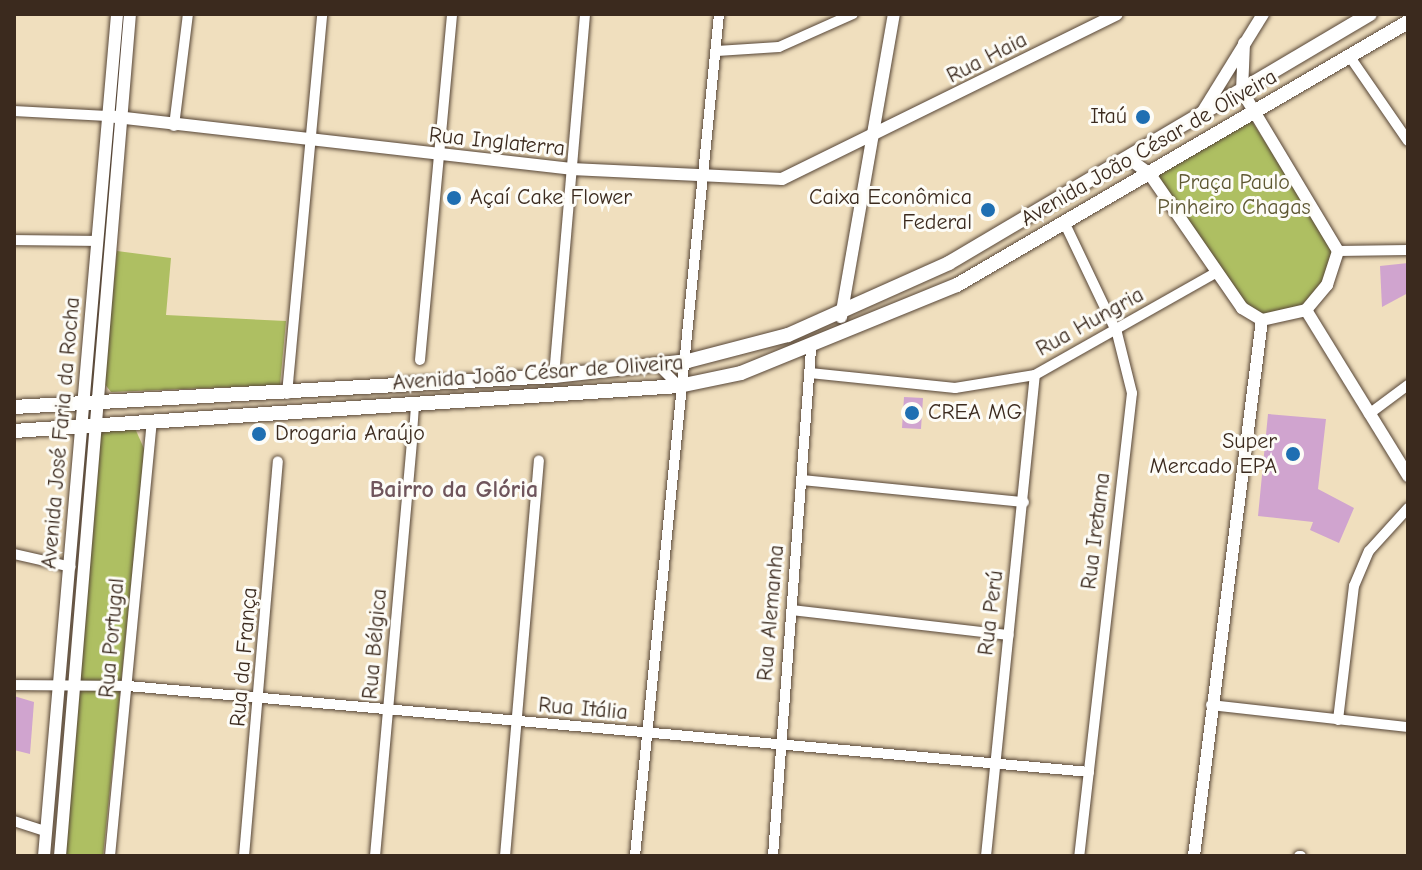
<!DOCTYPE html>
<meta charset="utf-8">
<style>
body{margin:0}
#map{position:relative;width:1422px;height:870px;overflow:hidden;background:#f0dfbe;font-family:"Comic Neue",sans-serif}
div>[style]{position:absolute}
.green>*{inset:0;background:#aebf62}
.building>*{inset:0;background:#d0a4cf}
.roads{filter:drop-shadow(0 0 2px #564536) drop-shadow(0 0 2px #564536)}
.pedestrian>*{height:8px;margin:-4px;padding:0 4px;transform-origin:4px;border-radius:4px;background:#fff}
.minor>*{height:10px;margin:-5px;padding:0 5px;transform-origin:5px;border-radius:5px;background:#fff}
.tertiary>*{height:12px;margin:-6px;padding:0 6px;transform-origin:6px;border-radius:6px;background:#fff}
.secondary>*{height:14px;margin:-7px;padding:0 7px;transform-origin:7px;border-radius:7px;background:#fff}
.dots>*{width:22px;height:22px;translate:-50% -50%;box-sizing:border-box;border:4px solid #fdfcf7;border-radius:50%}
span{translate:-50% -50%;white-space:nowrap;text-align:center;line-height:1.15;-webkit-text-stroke:6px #fdfcf7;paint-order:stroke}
.street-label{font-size:22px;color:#3b2a1e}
.poi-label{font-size:22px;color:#3b2a1e}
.right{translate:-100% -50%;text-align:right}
.left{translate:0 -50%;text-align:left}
.park-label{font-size:22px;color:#5e5732}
.neighbourhood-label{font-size:24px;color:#6f555c;font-weight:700}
.frame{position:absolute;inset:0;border:16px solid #3b2a1e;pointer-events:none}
</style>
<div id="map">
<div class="green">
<div style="clip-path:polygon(1251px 120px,1335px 251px,1325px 284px,1306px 305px,1276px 316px,1256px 314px,1237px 296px,1156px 177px)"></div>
<div style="clip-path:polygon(117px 251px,171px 258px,166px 315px,286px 321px,280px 385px,111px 392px,104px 383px)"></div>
<div style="clip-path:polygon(134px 426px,145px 451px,103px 856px,64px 856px,98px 429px)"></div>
</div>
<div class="building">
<div style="clip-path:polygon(1408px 263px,1408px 293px,1382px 307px,1380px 266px)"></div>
<div style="clip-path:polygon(904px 397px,923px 398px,921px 429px,902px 428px)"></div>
<div style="clip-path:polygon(1268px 414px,1326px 419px,1318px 489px,1354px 508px,1339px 543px,1310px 530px,1313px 522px,1258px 516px)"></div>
<div style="clip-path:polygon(14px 696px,34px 702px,30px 754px,14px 750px)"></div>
</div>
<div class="roads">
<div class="pedestrian">
<div style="left:413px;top:434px;width:29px;rotate:-86deg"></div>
</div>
<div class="minor">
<div style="left:717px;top:51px;width:62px;rotate:-3.7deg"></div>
<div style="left:779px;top:47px;width:81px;rotate:-24deg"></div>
<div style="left:1350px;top:57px;width:102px;rotate:55.4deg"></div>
<div style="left:14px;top:111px;width:93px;rotate:3.1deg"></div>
<div style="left:174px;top:126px;width:113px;rotate:-82.9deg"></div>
<div style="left:1065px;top:224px;width:121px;rotate:64.5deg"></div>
<div style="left:1117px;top:333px;width:62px;rotate:76deg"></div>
<div style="left:1132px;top:393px;width:466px;rotate:96.5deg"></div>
<div style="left:14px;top:240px;width:83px;rotate:0.7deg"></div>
<div style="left:1338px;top:251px;width:70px;rotate:-0.8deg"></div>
<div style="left:420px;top:360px;width:347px;rotate:-84.7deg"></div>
<div style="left:657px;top:364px;width:31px;rotate:45deg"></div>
<div style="left:810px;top:373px;width:146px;rotate:5.9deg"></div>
<div style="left:955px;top:388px;width:81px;rotate:-9.2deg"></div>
<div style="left:1035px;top:375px;width:207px;rotate:-29.5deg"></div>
<div style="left:554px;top:376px;width:363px;rotate:-85.1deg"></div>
<div style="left:287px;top:394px;width:382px;rotate:-84.7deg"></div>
<div style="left:1369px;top:414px;width:49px;rotate:-36.6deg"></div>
<div style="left:802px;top:480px;width:223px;rotate:5.7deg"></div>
<div style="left:14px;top:554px;width:58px;rotate:12.8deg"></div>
<div style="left:792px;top:610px;width:218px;rotate:6.6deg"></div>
<div style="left:14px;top:685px;width:114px;rotate:0.5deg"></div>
<div style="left:128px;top:686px;width:965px;rotate:5.11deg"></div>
<div style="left:1211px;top:705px;width:198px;rotate:6.4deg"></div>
<div style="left:1338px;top:720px;width:135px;rotate:-83.2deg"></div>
<div style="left:1354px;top:586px;width:38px;rotate:-67deg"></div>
<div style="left:1369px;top:551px;width:58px;rotate:-47.8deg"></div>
<div style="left:14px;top:821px;width:33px;rotate:18deg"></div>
<div style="left:110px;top:856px;width:435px;rotate:-84.5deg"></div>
<div style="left:244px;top:856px;width:396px;rotate:-85.1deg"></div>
<div style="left:375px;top:856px;width:424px;rotate:-84.9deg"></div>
<div style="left:505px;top:856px;width:397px;rotate:-85.1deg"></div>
<div style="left:635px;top:856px;width:846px;rotate:-84.3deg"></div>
<div style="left:773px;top:856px;width:508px;rotate:-85.71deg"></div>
<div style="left:986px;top:856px;width:483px;rotate:-84.2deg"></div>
<div style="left:1299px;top:856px;width:2px"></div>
</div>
<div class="tertiary">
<div style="left:107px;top:116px;width:468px;rotate:6.5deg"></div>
<div style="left:572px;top:169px;width:210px;rotate:2.7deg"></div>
<div style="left:782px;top:179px;width:373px;rotate:-26.2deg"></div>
<div style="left:1200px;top:116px;width:120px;rotate:-58.3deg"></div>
<div style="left:1128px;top:158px;width:26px;rotate:36deg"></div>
<div style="left:1149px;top:173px;width:164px;rotate:55.4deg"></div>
<div style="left:1242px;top:308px;width:23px;rotate:31deg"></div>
<div style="left:1262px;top:320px;width:45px;rotate:-12.8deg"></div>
<div style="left:1306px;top:310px;width:33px;rotate:-50deg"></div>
<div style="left:1327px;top:285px;width:36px;rotate:-72deg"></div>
<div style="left:1338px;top:251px;width:187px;rotate:-121deg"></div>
<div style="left:1242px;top:91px;width:48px;rotate:-87.6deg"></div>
<div style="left:1306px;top:310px;width:195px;rotate:58.4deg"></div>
<div style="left:841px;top:317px;width:308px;rotate:-80.1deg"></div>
<div style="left:44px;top:856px;width:845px;rotate:-85.04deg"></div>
<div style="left:60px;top:856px;width:845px;rotate:-85.25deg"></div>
<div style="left:1194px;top:856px;width:540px;rotate:-82.77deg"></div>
</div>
<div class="secondary">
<div style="left:14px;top:407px;width:541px;rotate:-3.29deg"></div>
<div style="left:554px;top:376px;width:135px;rotate:-6.4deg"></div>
<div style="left:688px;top:361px;width:103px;rotate:-14.6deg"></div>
<div style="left:788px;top:335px;width:176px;rotate:-24.1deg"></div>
<div style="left:949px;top:263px;width:489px;rotate:-30.6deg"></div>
<div style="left:14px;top:431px;width:667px;rotate:-3.87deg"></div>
<div style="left:679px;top:386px;width:63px;rotate:-11.8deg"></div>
<div style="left:741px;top:373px;width:233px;rotate:-22.2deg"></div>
<div style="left:957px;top:285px;width:522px;rotate:-30.25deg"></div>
</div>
</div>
<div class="dots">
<div style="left:1143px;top:117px;background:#1f6fb2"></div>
<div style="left:454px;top:198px;background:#1f6fb2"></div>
<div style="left:988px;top:210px;background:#1f6fb2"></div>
<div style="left:912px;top:413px;background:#1f6fb2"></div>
<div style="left:259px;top:434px;background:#1f6fb2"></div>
<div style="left:1293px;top:454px;background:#1f6fb2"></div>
</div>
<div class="street-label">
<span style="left:987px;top:58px;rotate:-27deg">Rua Haia</span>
<span style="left:497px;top:142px;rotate:6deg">Rua Inglaterra</span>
<span style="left:1149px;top:148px;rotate:-30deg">Avenida João César de Oliveira</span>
<span style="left:1090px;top:322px;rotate:-29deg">Rua Hungria</span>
<span style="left:538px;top:373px;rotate:-4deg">Avenida João César de Oliveira</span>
<span style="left:61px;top:433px;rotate:-85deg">Avenida José Faria da Rocha</span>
<span style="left:1096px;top:531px;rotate:-83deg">Rua Iretama</span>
<span style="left:771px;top:613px;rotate:-85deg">Rua Alemanha</span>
<span style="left:991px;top:613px;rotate:-83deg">Rua Perú</span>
<span style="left:112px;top:638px;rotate:-85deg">Rua Portugal</span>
<span style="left:375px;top:644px;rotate:-85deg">Rua Bélgica</span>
<span style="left:244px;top:657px;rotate:-85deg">Rua da França</span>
<span style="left:583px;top:709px;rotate:5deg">Rua Itália</span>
</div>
<div class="poi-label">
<span class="right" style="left:1127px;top:117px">Itaú</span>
<span class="right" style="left:972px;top:210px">Caixa Econômica<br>Federal</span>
<span class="left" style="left:470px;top:198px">Açaí Cake Flower</span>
<span class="left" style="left:928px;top:413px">CREA MG</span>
<span class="left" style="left:275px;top:434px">Drogaria Araújo</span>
<span class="right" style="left:1277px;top:454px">Super<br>Mercado EPA</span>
</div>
<div class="park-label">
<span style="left:1234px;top:195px">Praça Paulo<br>Pinheiro Chagas</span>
</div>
<div class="neighbourhood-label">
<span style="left:454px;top:490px">Bairro da Glória</span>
</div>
<div class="frame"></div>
</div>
